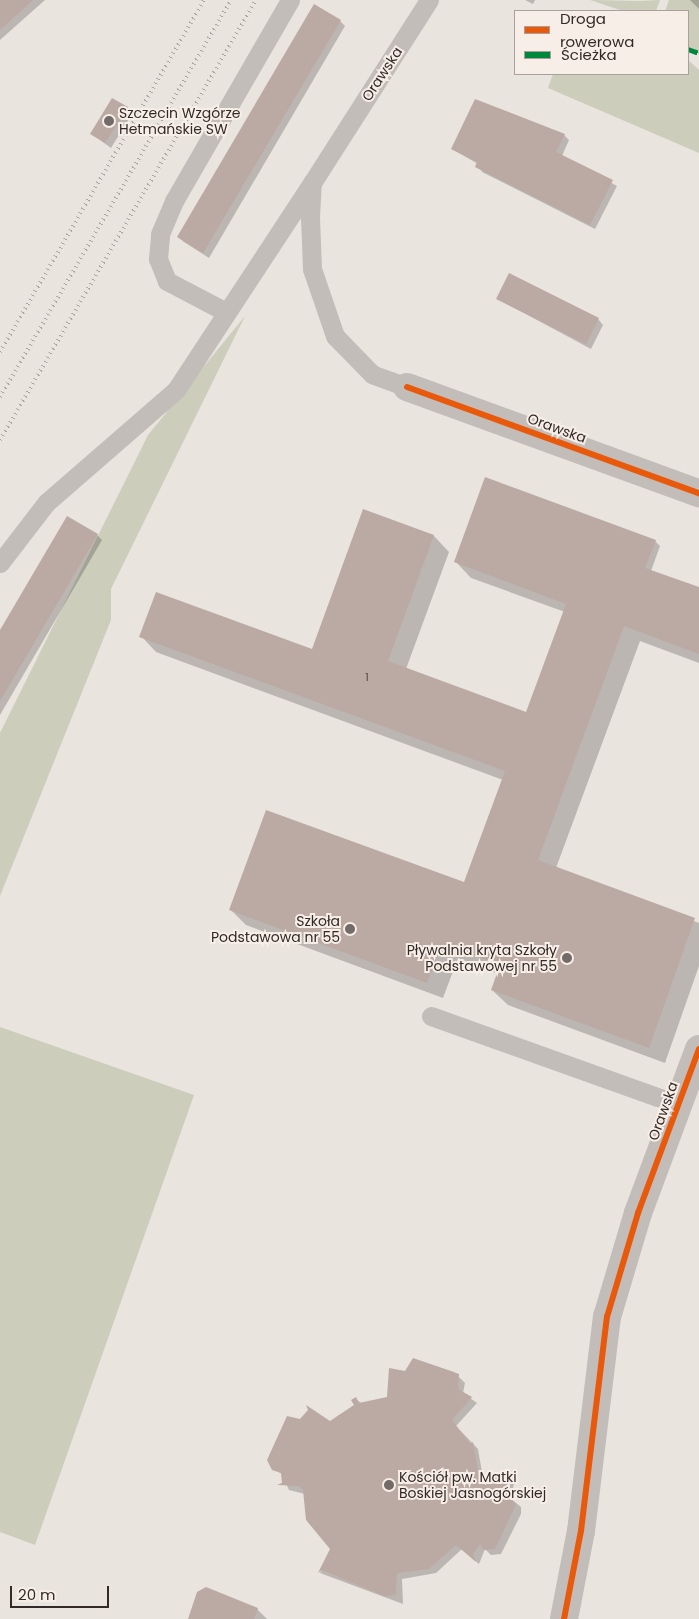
<!DOCTYPE html>
<meta charset="utf-8">
<style>
body{margin:0}
#map{position:relative;width:699px;height:1619px;overflow:hidden;background:#eae4df;font-family:Poppins,sans-serif}
div>[style]{position:absolute}
.green>*{inset:0;background:#cccdbb}
.shadow>*{inset:0;background:#0003}
.building>*{inset:0;background:#bba9a3}
.lane>*{height:19px;margin:-9.5px;padding:0 9.5px;transform-origin:9.5px;border-radius:9.5px;background:#c3bdb9}
.street>*{height:28px;margin:-14px;padding:0 14px;transform-origin:14px;border-radius:14px;background:#c3bdb9}
.rail>*{height:4px;margin-top:-2px;transform-origin:0;background:repeating-linear-gradient(90deg,#aba6a3 0 1px,transparent 0 5px)}
.quiet>*{height:5px;margin-top:-2.5px;transform-origin:0;background:repeating-linear-gradient(90deg,#00873e 0 10px,transparent 0 15px)}
.cycleway>*{height:6px;margin:-3px;padding:0 3px;transform-origin:3px;border-radius:3px;background:#e8590c}
.dots>*{width:14px;height:14px;translate:-50% -50%;box-sizing:border-box;border:2px solid #f7eee7;border-radius:50%}
span{translate:-50% -50%;white-space:nowrap;text-align:center;line-height:1.15;-webkit-text-stroke:4px #f7eee7;paint-order:stroke}
.number-label{font-size:11px;color:#554a47}
.number-label span{-webkit-text-stroke-width:0}
.street-label{font-size:14px;color:#332a28}
.poi-label{font-size:14px;color:#332a28}
.left{translate:0 -50%;text-align:left}
.right{translate:-100% -50%;text-align:right}
.legend{position:absolute;left:514px;top:10px;width:175px;height:65px;box-sizing:border-box;background:#f7eee7;border:1px solid #a9a09b;margin:0;padding:6px 9px;list-style:none;font-size:15px;color:#332a28}
.legend li{display:flex;align-items:center;gap:10px;height:25px}
.legend b{width:25px;border:1px solid #a9a09b}
.scale{position:absolute;left:10px;top:1586px;width:99px;height:22px;box-sizing:border-box;border:2px solid #332a28;border-top:0;padding-left:6px;font-size:15px;line-height:18px;white-space:nowrap;color:#332a28;-webkit-text-stroke:4px #f7eee7;paint-order:stroke}
</style>
<div id="map">
<div class="green">
<div style="clip-path:polygon(590px 0,640px 1px,660px 0,656px 11px,623px 11px)"></div>
<div style="clip-path:polygon(669px 0,699px 0,699px 54px,688px 47px,688px 11px,665px 11px)"></div>
<div style="clip-path:polygon(688px 60px,699px 70px,699px 153px,548px 88px,553px 74px,688px 74px)"></div>
<div style="clip-path:polygon(245px 316px,111px 589px,111px 620px,0 896px,0 733px,148px 435px)"></div>
<div style="clip-path:polygon(0 1027px,194px 1095px,35px 1545px,0 1532px)"></div>
</div>
<div class="shadow">
<div style="clip-path:polygon(0 0,45px 0,0 40px)"></div>
<div style="clip-path:polygon(525px 0,535px 0,533px 4px)"></div>
<div style="clip-path:polygon(690px 0,699px 0,699px 9px)"></div>
<div style="clip-path:polygon(340px 21px,345px 26px,209px 258px,184px 242px,178px 237px)"></div>
<div style="clip-path:polygon(127px 108px,132px 114px,111px 148px,92px 134px)"></div>
<div style="clip-path:polygon(564px 135px,569px 140px,562px 156px,617px 186px,595px 229px,482px 172px,478px 164px,452px 149px)"></div>
<div style="clip-path:polygon(498px 299px,598px 319px,603px 325px,591px 349px)"></div>
<div style="clip-path:polygon(364px 510px,434px 536px,449px 552px,406px 669px,527px 714px,565px 612px,471px 578px,456px 562px,655px 541px,660px 546px,651px 571px,699px 589px,699px 663px,640px 641px,556px 868px,699px 923px,699px 966px,665px 1063px,508px 1005px,492px 990px,498px 974px,458px 958px,443px 998px,246px 925px,231px 910px,465px 884px,503px 780px,156px 652px,141px 636px,312px 651px)"></div>
<div style="clip-path:polygon(97px 535px,102px 540px,0 715px,0 632px)"></div>
<div style="clip-path:polygon(414px 1359px,454px 1372px,465px 1383px,463px 1393px,477px 1403px,456px 1426px,478px 1449px,483px 1478px,509px 1478px,514px 1483px,511px 1499px,521px 1507px,521px 1514px,501px 1554px,491px 1555px,485px 1549px,479px 1564px,462px 1549px,436px 1573px,402px 1579px,403px 1604px,320px 1573px,332px 1549px,305px 1494px,289px 1490px,282px 1474px,274px 1469px,301px 1420px,330px 1422px,355px 1405px,356px 1399px,361px 1403px,388px 1398px)"></div>
<div style="clip-path:polygon(257px 1609px,267px 1619px,189px 1619px)"></div>
</div>
<div class="building">
<div style="clip-path:polygon(0 0,33px 0,0 30px)"></div>
<div style="clip-path:polygon(314px 4px,341px 20px,203px 253px,177px 237px)"></div>
<div style="clip-path:polygon(112px 98px,128px 107px,105px 143px,90px 134px)"></div>
<div style="clip-path:polygon(475px 99px,565px 134px,556px 152px,613px 180px,590px 225px,475px 167px,477px 162px,451px 149px)"></div>
<div style="clip-path:polygon(509px 273px,599px 318px,586px 344px,496px 299px)"></div>
<div style="clip-path:polygon(485px 477px,656px 540px,645px 568px,699px 587px,699px 654px,624px 626px,538px 860px,695px 918px,649px 1048px,491px 990px,500px 965px,442px 944px,427px 983px,229px 910px,266px 810px,464px 882px,505px 771px,139px 637px,156px 592px,312px 649px,363px 509px,434px 535px,388px 661px,526px 712px,566px 604px,454px 562px)"></div>
<div style="clip-path:polygon(67px 516px,98px 534px,0 701px,0 630px)"></div>
<div style="clip-path:polygon(413px 1358px,459px 1374px,458px 1389px,472px 1397px,452px 1420px,470px 1444px,473px 1442px,479px 1476px,509px 1476px,506px 1494px,516px 1504px,495px 1549px,484px 1550px,480px 1544px,473px 1554px,476px 1562px,456px 1545px,429px 1569px,397px 1573px,395px 1600px,395px 1595px,384px 1596px,322px 1570px,318px 1573px,330px 1549px,306px 1520px,303px 1490px,299px 1486px,277px 1485px,282px 1483px,281px 1473px,272px 1470px,267px 1460px,287px 1416px,300px 1419px,308px 1410px,306px 1405px,330px 1421px,354px 1405px,351px 1400px,356px 1397px,359px 1403px,387px 1397px,389px 1368px,405px 1371px)"></div>
<div style="clip-path:polygon(206px 1587px,258px 1608px,254px 1619px,188px 1619px,197px 1592px)"></div>
</div>
<div class="lane">
<div style="left:226px;top:312px;width:67px;rotate:-152.3deg"></div>
<div style="left:167px;top:281px;width:24px;rotate:-112deg"></div>
<div style="left:158px;top:259px;width:25px;rotate:-85deg"></div>
<div style="left:160px;top:234px;width:36px;rotate:-67deg"></div>
<div style="left:174px;top:201px;width:232px;rotate:-60deg"></div>
<div style="left:407px;top:387px;width:37px;rotate:-160deg"></div>
<div style="left:372px;top:374px;width:53px;rotate:-134.2deg"></div>
<div style="left:335px;top:336px;width:71px;rotate:-108.9deg"></div>
<div style="left:312px;top:269px;width:52px;rotate:-92.2deg"></div>
<div style="left:310px;top:217px;width:34px;rotate:-87deg"></div>
<div style="left:312px;top:183px;width:217px;rotate:-57.4deg"></div>
<div style="left:0;top:563px;width:76px;rotate:-52.5deg"></div>
<div style="left:46px;top:503px;width:172px;rotate:-41deg"></div>
<div style="left:176px;top:390px;width:248px;rotate:-56.7deg"></div>
<div style="left:431px;top:1016px;width:263px;rotate:19.7deg"></div>
</div>
<div class="street">
<div style="left:407px;top:387px;width:311px;rotate:20deg"></div>
<div style="left:564px;top:1619px;width:90px;rotate:-79.1deg"></div>
<div style="left:581px;top:1531px;width:216px;rotate:-83.1deg"></div>
<div style="left:607px;top:1317px;width:109px;rotate:-73.4deg"></div>
<div style="left:638px;top:1213px;width:175px;rotate:-69.6deg"></div>
</div>
<div class="rail">
<div style="left:0;top:352px;width:407px;rotate:-59.9deg"></div>
<div style="left:0;top:397px;width:459px;rotate:-59.8deg"></div>
<div style="left:0;top:440px;width:509px;rotate:-59.81deg"></div>
</div>
<div class="quiet">
<div style="left:688px;top:49px;width:12px;rotate:20deg"></div>
</div>
<div class="cycleway">
<div style="left:407px;top:387px;width:311px;rotate:20deg"></div>
<div style="left:564px;top:1619px;width:90px;rotate:-79.1deg"></div>
<div style="left:581px;top:1531px;width:216px;rotate:-83.1deg"></div>
<div style="left:607px;top:1317px;width:109px;rotate:-73.4deg"></div>
<div style="left:638px;top:1213px;width:175px;rotate:-69.6deg"></div>
</div>
<div class="dots">
<div style="left:109px;top:121px;background:#736b68"></div>
<div style="left:350px;top:929px;background:#736b68"></div>
<div style="left:567px;top:958px;background:#736b68"></div>
<div style="left:389px;top:1485px;background:#736b68"></div>
</div>
<div class="number-label">
<span style="left:367px;top:677px">1</span>
</div>
<div class="street-label">
<span style="left:382px;top:74px;rotate:-57deg">Orawska</span>
<span style="left:557px;top:428px;rotate:20deg">Orawska</span>
<span style="left:663px;top:1111px;rotate:-70deg">Orawska</span>
</div>
<div class="poi-label">
<span class="left" style="left:119px;top:121px">Szczecin Wzgórze<br>Hetmańskie SW</span>
<span class="right" style="left:340px;top:929px">Szkoła<br>Podstawowa nr 55</span>
<span class="right" style="left:557px;top:958px">Pływalnia kryta Szkoły<br>Podstawowej nr 55</span>
<span class="left" style="left:399px;top:1485px">Kościół pw. Matki<br>Boskiej Jasnogórskiej</span>
</div>
<ul class="legend">
<li><b style="height:6px;background:#e8590c"></b>Droga rowerowa</li>
<li><b style="height:6px;background:#00873e"></b>Ścieżka</li>
</ul>
<div class="scale">20 m</div>
</div>
